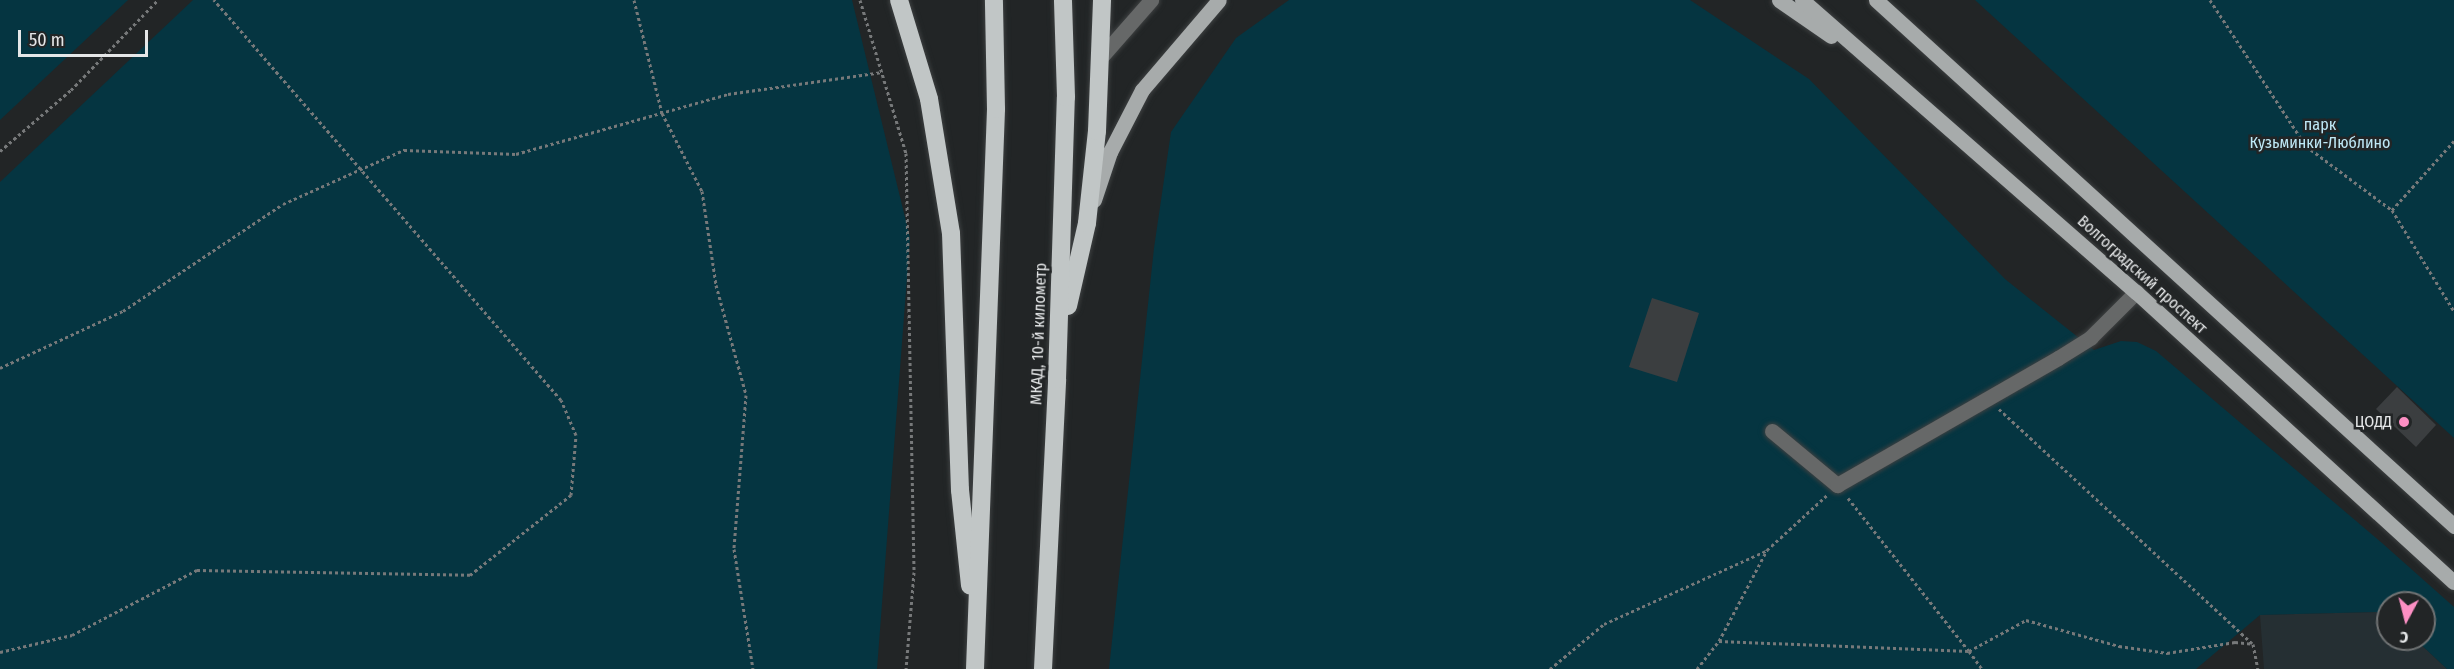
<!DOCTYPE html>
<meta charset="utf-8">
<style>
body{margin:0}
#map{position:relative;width:2454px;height:669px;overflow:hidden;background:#222526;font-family:"Fira Sans Condensed",sans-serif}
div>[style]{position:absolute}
.built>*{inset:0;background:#252f33}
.green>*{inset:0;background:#053541}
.building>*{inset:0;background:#3b3e40}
.path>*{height:3px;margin-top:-1.5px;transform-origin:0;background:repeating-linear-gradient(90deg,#77797a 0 3px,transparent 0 6px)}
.roads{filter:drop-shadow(0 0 2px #3d4041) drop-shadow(0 0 2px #3d4041)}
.minor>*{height:15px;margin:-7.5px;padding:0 7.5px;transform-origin:7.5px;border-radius:7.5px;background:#666868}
.major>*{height:15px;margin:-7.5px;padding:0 7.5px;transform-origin:7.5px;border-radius:7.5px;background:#a7abab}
.highway>*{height:18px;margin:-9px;padding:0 9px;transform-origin:9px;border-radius:9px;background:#c1c6c6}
.dots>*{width:16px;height:16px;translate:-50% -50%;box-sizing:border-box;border:3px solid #222526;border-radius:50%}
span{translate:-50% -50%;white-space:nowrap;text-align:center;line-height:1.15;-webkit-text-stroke:5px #222526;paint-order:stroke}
.park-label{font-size:16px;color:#bfe8f6}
.street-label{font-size:16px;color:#e5e7e8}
.poi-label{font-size:16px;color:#e5e7e8}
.right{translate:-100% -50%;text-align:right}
.north{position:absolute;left:2376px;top:591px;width:60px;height:60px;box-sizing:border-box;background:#222526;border:2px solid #707374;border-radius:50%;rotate:187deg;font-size:16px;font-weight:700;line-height:24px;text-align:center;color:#e5e7e8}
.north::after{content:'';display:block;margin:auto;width:21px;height:27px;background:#fc8fc3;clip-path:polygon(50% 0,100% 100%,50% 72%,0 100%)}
.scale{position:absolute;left:18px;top:30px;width:130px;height:27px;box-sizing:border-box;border:3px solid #e5e7e8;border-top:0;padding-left:8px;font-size:18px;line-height:21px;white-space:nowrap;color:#e5e7e8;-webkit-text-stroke:4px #222526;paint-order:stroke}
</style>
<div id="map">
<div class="built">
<div style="clip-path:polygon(2376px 612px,2388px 618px,2388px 639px,2415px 639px,2447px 669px,2264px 669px,2260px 615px)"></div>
</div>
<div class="green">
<div style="clip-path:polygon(0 0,128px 0,0 120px)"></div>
<div style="clip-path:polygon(193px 0,852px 0,910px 238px,877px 669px,0 669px,0 182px)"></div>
<div style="clip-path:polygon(1289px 0,1690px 0,1809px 79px,2005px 279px,2094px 350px,2121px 341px,2137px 342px,2156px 351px,2382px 543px,2454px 607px,2454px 669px,2447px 669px,2415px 639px,2424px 639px,2424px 603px,2388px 603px,2388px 618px,2376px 612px,2260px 615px,2196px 669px,1109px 669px,1154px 248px,1171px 132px,1236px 38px)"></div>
<div style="clip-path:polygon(1975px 0,2454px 0,2454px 438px)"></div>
</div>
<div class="building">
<div style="clip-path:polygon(1652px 298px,1699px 313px,1677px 382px,1629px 367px)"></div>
<div style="clip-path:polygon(2397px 387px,2436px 425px,2416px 447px,2376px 409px)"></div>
</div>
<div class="path">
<div style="left:634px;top:0;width:116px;rotate:76.1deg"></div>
<div style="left:662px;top:113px;width:88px;rotate:62.9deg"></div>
<div style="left:702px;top:191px;width:95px;rotate:81.5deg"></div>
<div style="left:716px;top:285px;width:114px;rotate:74.7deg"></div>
<div style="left:746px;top:395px;width:154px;rotate:94.5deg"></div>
<div style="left:734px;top:549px;width:121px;rotate:81deg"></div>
<div style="left:860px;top:0;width:160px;rotate:73.3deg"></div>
<div style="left:906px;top:153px;width:419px;rotate:88.9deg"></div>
<div style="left:914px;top:572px;width:97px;rotate:94.7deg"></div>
<div style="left:2210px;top:0;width:175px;rotate:56.7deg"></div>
<div style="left:2306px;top:146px;width:107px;rotate:36.7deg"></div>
<div style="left:2392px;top:210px;width:119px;rotate:58.5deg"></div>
<div style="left:0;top:151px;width:94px;rotate:-40.7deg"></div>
<div style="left:71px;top:90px;width:125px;rotate:-46deg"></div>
<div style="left:2392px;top:210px;width:93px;rotate:-48.1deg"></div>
<div style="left:0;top:368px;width:136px;rotate:-24.9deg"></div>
<div style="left:123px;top:311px;width:192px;rotate:-33.8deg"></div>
<div style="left:283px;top:204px;width:133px;rotate:-24.1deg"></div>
<div style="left:404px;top:150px;width:112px;rotate:2deg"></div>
<div style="left:516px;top:154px;width:220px;rotate:-15.8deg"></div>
<div style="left:728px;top:94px;width:156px;rotate:-8.1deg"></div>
<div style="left:1999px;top:409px;width:345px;rotate:42.8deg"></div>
<div style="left:1848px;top:498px;width:195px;rotate:51.7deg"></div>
<div style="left:1969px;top:651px;width:65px;rotate:-28.5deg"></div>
<div style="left:2026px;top:620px;width:97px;rotate:15.6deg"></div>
<div style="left:2119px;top:646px;width:49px;rotate:8.3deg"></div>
<div style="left:2167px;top:653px;width:69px;rotate:-9.2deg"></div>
<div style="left:2235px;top:642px;width:18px;rotate:6deg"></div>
<div style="left:2253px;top:644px;width:25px;rotate:79deg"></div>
<div style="left:1719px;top:641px;width:250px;rotate:2.3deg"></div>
<div style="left:1969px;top:651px;width:22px;rotate:54deg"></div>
<div style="left:0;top:652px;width:74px;rotate:-13.3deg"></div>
<div style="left:72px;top:635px;width:141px;rotate:-27.5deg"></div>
<div style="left:197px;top:570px;width:273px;rotate:1deg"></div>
<div style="left:470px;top:575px;width:129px;rotate:-38.4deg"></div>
<div style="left:571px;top:495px;width:60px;rotate:-85.2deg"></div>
<div style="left:576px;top:435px;width:38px;rotate:-113deg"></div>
<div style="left:561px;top:400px;width:530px;rotate:-130.94deg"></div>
<div style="left:1550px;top:669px;width:70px;rotate:-39.8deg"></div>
<div style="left:1604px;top:624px;width:178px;rotate:-24.3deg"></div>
<div style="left:1697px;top:669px;width:36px;rotate:-52deg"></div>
<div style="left:1719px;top:641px;width:103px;rotate:-62.2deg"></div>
<div style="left:1767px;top:550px;width:81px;rotate:-42.5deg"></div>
</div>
<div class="roads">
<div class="minor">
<div style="left:1101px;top:57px;width:76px;rotate:-48.7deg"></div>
<div style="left:1772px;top:431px;width:85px;rotate:39.7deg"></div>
<div style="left:1837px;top:485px;width:255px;rotate:-29.9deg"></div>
<div style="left:2058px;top:358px;width:39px;rotate:-32deg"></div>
<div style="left:2091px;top:337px;width:64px;rotate:-45deg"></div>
</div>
<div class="major">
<div style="left:1779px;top:0;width:63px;rotate:34.7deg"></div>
<div style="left:1802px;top:0;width:444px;rotate:41.2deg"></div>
<div style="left:2136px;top:292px;width:430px;rotate:42.4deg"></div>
<div style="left:1876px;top:0;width:782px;rotate:42.3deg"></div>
<div style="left:1094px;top:200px;width:51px;rotate:-71.6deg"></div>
<div style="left:1110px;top:152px;width:70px;rotate:-62.7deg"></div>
<div style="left:1142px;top:90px;width:118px;rotate:-49.5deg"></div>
</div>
<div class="highway">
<div style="left:899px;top:0;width:103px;rotate:73.1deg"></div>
<div style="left:929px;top:99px;width:136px;rotate:80.7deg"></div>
<div style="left:951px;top:233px;width:257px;rotate:88deg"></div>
<div style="left:960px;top:490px;width:96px;rotate:84deg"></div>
<div style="left:1068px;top:306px;width:85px;rotate:-77.1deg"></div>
<div style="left:1087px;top:223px;width:93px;rotate:-83.8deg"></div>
<div style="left:1097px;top:131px;width:131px;rotate:-87.8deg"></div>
<div style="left:975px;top:669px;width:560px;rotate:-87.85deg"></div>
<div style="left:996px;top:109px;width:109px;rotate:-91.1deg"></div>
<div style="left:1043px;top:669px;width:290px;rotate:-87.2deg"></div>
<div style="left:1057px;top:379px;width:282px;rotate:-88.2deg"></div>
<div style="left:1066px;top:97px;width:97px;rotate:-91.8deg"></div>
</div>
</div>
<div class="dots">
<div style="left:2404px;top:422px;background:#fc8fc3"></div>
</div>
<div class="park-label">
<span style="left:2320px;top:134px">парк<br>Кузьминки-Люблино</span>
</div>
<div class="street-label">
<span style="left:2142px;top:275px;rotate:42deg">Волгоградский проспект</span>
<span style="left:1039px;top:334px;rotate:-88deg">МКАД, 10-й километр</span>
</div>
<div class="poi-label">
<span class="right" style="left:2392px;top:422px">ЦОДД</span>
</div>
<div class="north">С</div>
<div class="scale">50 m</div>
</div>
